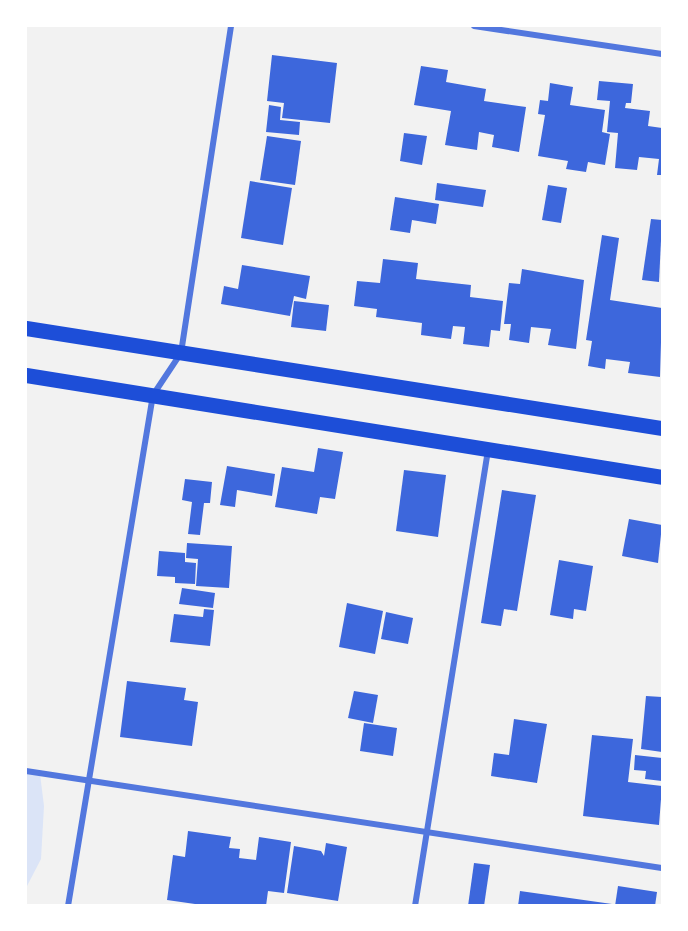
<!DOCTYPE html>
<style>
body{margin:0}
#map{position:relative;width:688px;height:931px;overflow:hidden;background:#f2f2f2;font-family:Arial,sans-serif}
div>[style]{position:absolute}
.green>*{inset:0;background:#dbe4f7}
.building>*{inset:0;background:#3d67dc}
.minor>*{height:6px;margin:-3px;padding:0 3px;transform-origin:3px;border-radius:3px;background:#5277de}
.primary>*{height:15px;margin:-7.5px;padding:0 7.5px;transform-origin:7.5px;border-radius:7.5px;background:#1d4ed8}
span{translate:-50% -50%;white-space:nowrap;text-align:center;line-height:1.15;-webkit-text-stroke:5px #fff;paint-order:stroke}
.frame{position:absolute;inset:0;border:27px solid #fff;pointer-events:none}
</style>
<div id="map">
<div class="green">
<div style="clip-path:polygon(26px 771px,40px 774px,44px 806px,41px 859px,26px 888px)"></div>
</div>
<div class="building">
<div style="clip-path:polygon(272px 55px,337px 63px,330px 123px,282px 118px,284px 103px,267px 101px)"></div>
<div style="clip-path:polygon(421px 66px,448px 70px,446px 82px,486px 89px,484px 101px,526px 107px,519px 152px,492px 147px,494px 135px,479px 132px,477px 150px,445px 145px,451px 111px,414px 105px)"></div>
<div style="clip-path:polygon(599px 81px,633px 84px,631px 103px,626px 103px,625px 108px,650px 111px,648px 126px,662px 128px,662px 175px,657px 175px,659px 159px,639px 157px,637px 170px,615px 168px,618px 133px,607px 132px,610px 101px,597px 100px)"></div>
<div style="clip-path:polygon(550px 83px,573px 87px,570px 105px,605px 110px,602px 132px,610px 134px,605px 165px,588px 162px,586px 172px,566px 169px,568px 161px,538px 156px,545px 115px,538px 114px,540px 100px,548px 101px)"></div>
<div style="clip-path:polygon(269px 105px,281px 107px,280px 120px,300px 122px,299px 135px,266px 132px)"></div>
<div style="clip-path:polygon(404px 133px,427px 136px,422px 165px,400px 161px)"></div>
<div style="clip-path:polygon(267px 136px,301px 141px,295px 185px,260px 180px)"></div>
<div style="clip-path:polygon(250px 181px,292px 188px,283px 245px,241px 238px)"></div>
<div style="clip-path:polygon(437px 183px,486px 190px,483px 207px,435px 200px)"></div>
<div style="clip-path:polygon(548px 185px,567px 188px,561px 223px,542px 220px)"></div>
<div style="clip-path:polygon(395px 197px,439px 204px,436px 224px,412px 220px,410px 233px,390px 230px)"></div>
<div style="clip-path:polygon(651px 219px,662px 220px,659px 282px,642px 280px)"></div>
<div style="clip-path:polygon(602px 235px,619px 238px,610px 300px,662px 308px,660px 377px,628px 373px,630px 362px,606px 359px,605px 369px,588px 366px,592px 341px,586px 340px)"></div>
<div style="clip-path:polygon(383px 259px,418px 263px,416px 279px,471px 285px,470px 297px,503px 301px,500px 331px,491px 330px,489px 347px,463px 344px,465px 327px,453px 326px,451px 339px,421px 335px,422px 323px,376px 317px,377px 309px,354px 306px,357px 281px,380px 283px)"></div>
<div style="clip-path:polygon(242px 265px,310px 276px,306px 299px,294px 296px,290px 316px,221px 304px,224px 286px,238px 289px)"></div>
<div style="clip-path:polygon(522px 269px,584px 280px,576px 349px,548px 345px,551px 329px,531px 327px,529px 343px,509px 340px,511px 324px,504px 324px,509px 283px,520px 284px)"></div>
<div style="clip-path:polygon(294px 301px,329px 305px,326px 331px,291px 327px)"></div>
<div style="clip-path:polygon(318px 448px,343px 452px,335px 499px,320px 497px,317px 514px,275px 507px,282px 467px,314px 472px)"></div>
<div style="clip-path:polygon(227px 466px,275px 474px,272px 496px,237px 490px,235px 507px,220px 505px)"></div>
<div style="clip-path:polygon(404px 470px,446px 475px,438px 537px,396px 531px)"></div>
<div style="clip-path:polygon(185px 479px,212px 482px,210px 503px,204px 503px,200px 535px,188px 534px,192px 502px,182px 500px)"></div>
<div style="clip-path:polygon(502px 490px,536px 495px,517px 611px,504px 609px,501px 626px,481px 623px)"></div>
<div style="clip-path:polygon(629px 519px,662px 525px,658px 563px,622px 556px)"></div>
<div style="clip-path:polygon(187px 543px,232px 546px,229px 588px,196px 586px,198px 559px,186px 558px)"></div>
<div style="clip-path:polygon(159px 551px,185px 553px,185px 562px,196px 563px,195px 584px,175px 583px,175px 577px,157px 576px)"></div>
<div style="clip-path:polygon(559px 560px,593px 566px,586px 611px,574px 609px,573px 619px,550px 615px)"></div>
<div style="clip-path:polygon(182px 588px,215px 593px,213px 608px,179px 604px)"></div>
<div style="clip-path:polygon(347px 603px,383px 611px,375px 654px,339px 647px)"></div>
<div style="clip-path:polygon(204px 609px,214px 610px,210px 646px,170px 642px,174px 614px,203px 617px)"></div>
<div style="clip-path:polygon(386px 612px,413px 618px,408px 644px,381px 639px)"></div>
<div style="clip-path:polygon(127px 681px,186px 688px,184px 700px,198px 702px,192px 746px,120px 737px)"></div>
<div style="clip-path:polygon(354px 691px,378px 695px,373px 723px,348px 718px)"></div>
<div style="clip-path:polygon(646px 696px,662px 697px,662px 752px,641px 749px)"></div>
<div style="clip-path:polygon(514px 719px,547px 724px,537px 783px,491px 776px,494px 753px,509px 755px)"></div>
<div style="clip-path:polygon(364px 723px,397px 728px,393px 756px,360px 751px)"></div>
<div style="clip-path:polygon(592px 735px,633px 739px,628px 782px,662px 786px,659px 825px,583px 816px)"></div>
<div style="clip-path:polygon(635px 755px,662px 758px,662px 781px,645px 779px,646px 771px,634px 770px)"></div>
<div style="clip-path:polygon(188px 831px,231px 837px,229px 848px,240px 849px,239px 858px,256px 860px,259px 837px,291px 842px,284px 893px,268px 891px,266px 906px,209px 906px,167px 900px,173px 855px,185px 857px)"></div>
<div style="clip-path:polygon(326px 843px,347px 847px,338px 901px,287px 893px,294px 846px,321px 851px,324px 856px)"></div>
<div style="clip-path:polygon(474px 863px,490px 865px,484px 906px,468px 906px)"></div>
<div style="clip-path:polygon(618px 886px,657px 892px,655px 906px,615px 906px)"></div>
<div style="clip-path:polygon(520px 891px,612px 904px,612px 906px,518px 906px)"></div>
</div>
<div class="minor">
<div style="left:474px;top:26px;width:190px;rotate:8.5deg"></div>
<div style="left:26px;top:771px;width:643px;rotate:8.67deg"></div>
<div style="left:68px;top:906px;width:518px;rotate:-80.56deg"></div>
<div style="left:153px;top:395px;width:50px;rotate:-56.3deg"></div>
<div style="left:181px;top:353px;width:331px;rotate:-81.3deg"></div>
<div style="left:415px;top:906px;width:461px;rotate:-80.9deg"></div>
</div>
<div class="primary">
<div style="left:26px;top:328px;width:644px;rotate:8.94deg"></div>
<div style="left:26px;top:375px;width:644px;rotate:9.11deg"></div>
</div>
<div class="frame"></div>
</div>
